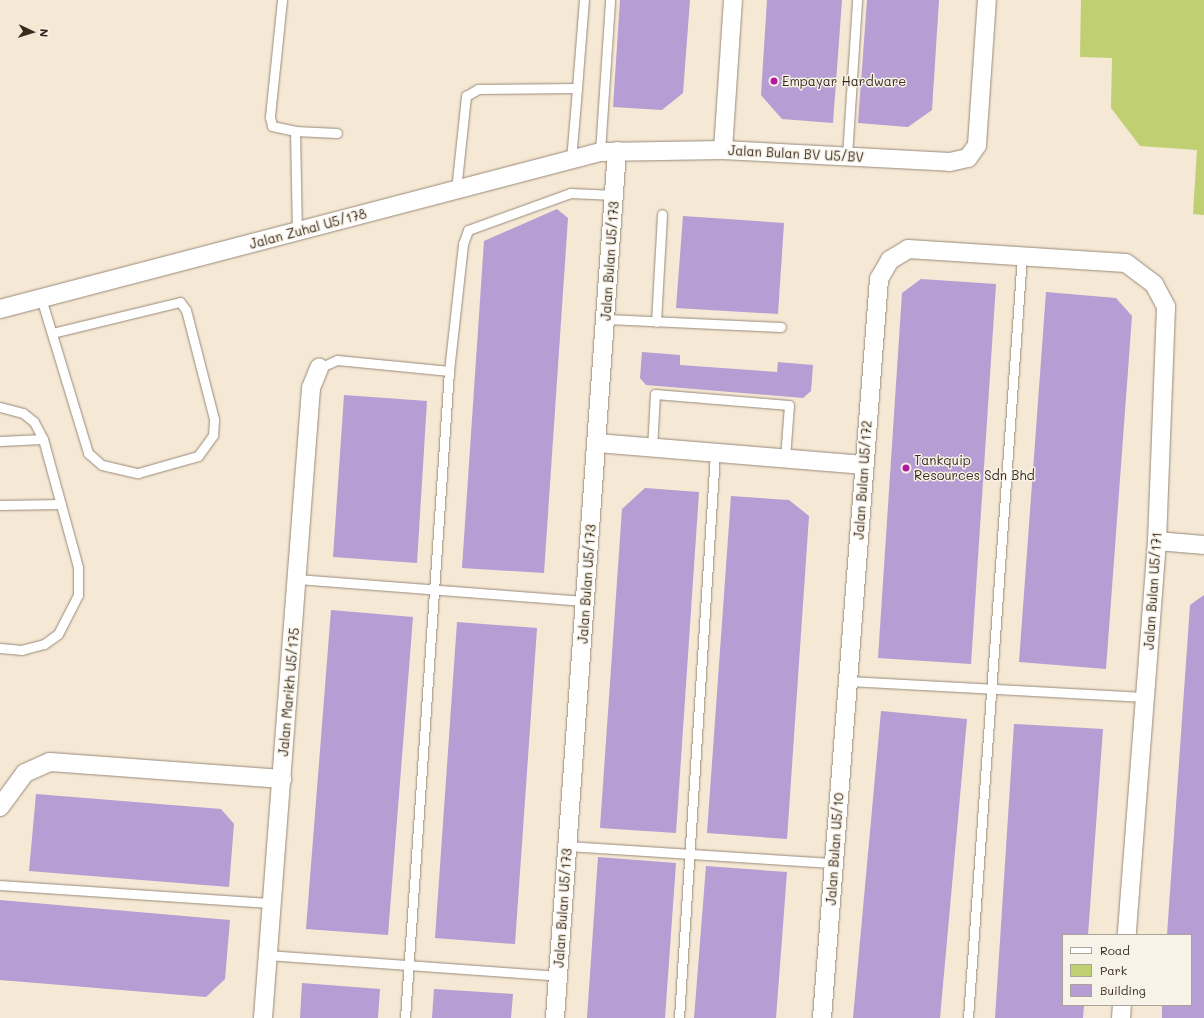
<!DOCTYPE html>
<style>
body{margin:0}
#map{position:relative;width:1204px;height:1018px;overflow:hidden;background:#f5e8d4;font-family:Mali,sans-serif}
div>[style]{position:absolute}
.green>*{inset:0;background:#bfcf72}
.building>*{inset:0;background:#b69dd3}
.roads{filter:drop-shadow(0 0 1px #988979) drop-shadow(0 0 1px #988979)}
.lane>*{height:9px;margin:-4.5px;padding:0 4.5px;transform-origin:4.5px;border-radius:4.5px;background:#fff}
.street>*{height:18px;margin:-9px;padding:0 9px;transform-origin:9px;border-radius:9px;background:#fff}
.dots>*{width:11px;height:11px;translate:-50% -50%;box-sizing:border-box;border:2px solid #f7f3e8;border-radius:50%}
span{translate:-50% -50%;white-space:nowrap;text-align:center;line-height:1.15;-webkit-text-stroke:3px #f7f3e8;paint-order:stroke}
.poi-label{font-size:13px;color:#3b2a1e}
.left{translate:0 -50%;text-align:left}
.street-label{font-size:13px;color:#3b2a1e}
.legend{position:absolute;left:1062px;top:934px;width:130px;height:72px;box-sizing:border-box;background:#f7f3e8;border:1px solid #aca397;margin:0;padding:5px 7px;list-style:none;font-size:12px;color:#3b2a1e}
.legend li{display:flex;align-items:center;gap:8px;height:20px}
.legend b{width:20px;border:1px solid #aca397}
.north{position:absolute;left:12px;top:12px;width:40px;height:40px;-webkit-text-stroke:3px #f7f3e8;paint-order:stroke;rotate:94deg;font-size:11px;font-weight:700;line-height:16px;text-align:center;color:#3b2a1e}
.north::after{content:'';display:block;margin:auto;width:14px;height:18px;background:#3b2a1e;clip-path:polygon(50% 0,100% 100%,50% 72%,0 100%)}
</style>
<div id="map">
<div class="green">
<div style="clip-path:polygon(1081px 0,1204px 0,1204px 215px,1193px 214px,1197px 150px,1140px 146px,1111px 108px,1112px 58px,1080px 57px)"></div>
</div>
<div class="building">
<div style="clip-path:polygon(620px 0,690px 0,683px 93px,662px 110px,613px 107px)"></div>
<div style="clip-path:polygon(767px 0,842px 0,833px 123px,782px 119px,761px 95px)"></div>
<div style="clip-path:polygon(867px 0,939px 0,932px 110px,908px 127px,858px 123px)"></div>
<div style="clip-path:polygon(557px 209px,568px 218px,544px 573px,462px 568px,484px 241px)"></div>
<div style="clip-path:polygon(683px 216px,784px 223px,778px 314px,676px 308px)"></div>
<div style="clip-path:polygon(921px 279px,996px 284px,971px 664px,878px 658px,902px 293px)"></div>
<div style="clip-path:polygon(1046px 292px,1116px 298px,1132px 316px,1106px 669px,1019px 662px)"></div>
<div style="clip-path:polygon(642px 352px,680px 355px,680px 365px,777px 372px,778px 362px,813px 365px,811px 391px,803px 398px,646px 385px,640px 378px)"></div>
<div style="clip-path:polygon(344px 395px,427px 401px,417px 563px,333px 557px)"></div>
<div style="clip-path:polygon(645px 488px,699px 492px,676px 833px,600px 828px,622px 509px)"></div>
<div style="clip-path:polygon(731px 496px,789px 500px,809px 516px,787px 839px,707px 833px)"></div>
<div style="clip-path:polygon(1204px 595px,1204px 1018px,1162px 1018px,1162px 1005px,1191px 1005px,1191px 935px,1167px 935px,1190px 605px)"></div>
<div style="clip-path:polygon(331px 610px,413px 617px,388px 935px,306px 929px)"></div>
<div style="clip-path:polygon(457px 622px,537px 628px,515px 944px,435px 938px)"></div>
<div style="clip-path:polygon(881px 711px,967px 719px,940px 1018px,853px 1018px)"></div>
<div style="clip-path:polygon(1014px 724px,1103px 729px,1088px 935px,1063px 935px,1063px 1005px,1084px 1005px,1083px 1018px,995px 1018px)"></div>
<div style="clip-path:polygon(36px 794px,221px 809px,234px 824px,229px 887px,29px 871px)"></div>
<div style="clip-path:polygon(598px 857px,676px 863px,665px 1018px,587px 1018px)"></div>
<div style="clip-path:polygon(706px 866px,787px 872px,776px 1018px,694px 1018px)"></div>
<div style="clip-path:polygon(0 900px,230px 920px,225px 979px,206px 997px,0 980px)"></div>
<div style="clip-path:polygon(302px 983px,380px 989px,378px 1018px,300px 1018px)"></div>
<div style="clip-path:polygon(434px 989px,513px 994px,511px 1018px,432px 1018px)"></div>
</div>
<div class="roads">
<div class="lane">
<div style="left:282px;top:0;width:118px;rotate:95.9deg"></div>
<div style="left:270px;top:117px;width:9px;rotate:77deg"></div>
<div style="left:272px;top:126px;width:24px;rotate:12deg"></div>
<div style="left:295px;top:131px;width:101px;rotate:88.9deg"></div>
<div style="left:295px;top:131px;width:42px;rotate:2.7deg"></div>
<div style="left:600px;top:152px;width:152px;rotate:-86.2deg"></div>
<div style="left:847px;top:156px;width:156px;rotate:-86.3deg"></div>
<div style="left:571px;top:160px;width:72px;rotate:-85.2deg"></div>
<div style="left:456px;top:190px;width:95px;rotate:-83.9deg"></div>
<div style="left:466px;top:96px;width:14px;rotate:-30deg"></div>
<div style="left:478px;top:89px;width:99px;rotate:-0.6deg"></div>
<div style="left:577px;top:88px;width:88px;rotate:-85.5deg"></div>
<div style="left:41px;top:298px;width:162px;rotate:73.1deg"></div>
<div style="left:88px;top:453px;width:18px;rotate:41deg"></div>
<div style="left:102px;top:465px;width:37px;rotate:13deg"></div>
<div style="left:138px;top:473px;width:62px;rotate:-15.8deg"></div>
<div style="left:198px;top:456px;width:26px;rotate:-54deg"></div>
<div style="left:213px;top:435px;width:16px;rotate:-86deg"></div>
<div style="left:214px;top:419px;width:113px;rotate:-104.4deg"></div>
<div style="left:186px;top:310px;width:10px;rotate:-127deg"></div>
<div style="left:180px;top:302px;width:132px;rotate:166.4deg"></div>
<div style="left:606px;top:319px;width:175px;rotate:2.6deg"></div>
<div style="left:656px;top:322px;width:108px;rotate:-86.8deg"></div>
<div style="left:319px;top:368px;width:20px;rotate:-24deg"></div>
<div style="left:337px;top:360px;width:113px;rotate:5.6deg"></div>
<div style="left:0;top:407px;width:24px;rotate:15deg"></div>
<div style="left:23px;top:413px;width:14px;rotate:39deg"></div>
<div style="left:34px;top:422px;width:19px;rotate:62deg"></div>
<div style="left:43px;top:439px;width:133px;rotate:74.7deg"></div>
<div style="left:78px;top:567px;width:28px;rotate:90deg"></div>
<div style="left:78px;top:595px;width:44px;rotate:117.1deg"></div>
<div style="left:58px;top:634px;width:17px;rotate:144deg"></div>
<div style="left:44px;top:644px;width:23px;rotate:165deg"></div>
<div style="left:22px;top:650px;width:22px;rotate:-175deg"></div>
<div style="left:0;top:441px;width:43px;rotate:-2.7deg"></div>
<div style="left:652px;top:448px;width:54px;rotate:-86.8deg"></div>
<div style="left:655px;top:394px;width:134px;rotate:4.7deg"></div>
<div style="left:789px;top:405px;width:53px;rotate:94.3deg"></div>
<div style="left:0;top:505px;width:61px;rotate:-0.9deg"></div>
<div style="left:298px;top:579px;width:289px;rotate:4.4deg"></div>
<div style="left:848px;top:681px;width:297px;rotate:3.1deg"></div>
<div style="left:568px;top:846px;width:267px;rotate:3.7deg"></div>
<div style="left:0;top:885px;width:273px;rotate:3.8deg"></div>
<div style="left:268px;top:955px;width:291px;rotate:4.1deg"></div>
<div style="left:405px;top:1018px;width:648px;rotate:-86.11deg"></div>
<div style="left:449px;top:371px;width:128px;rotate:-83.7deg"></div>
<div style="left:463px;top:244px;width:15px;rotate:-70deg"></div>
<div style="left:468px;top:230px;width:109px;rotate:-19.9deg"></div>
<div style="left:570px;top:193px;width:45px;rotate:2.5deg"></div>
<div style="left:679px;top:1018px;width:566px;rotate:-86.35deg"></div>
<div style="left:968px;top:1018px;width:765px;rotate:-85.95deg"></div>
</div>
<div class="street">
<div style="left:723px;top:150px;width:150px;rotate:-86.2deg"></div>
<div style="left:0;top:309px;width:620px;rotate:-14.66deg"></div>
<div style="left:600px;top:152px;width:123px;rotate:-0.9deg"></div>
<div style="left:723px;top:150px;width:227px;rotate:3deg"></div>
<div style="left:950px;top:162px;width:18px;rotate:-13deg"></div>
<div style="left:968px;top:158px;width:16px;rotate:-55deg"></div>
<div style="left:977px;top:145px;width:145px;rotate:-86.1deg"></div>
<div style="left:597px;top:443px;width:268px;rotate:4.7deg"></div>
<div style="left:1157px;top:541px;width:47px;rotate:4.9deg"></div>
<div style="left:0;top:807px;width:42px;rotate:-53.7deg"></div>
<div style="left:25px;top:773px;width:27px;rotate:-24deg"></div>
<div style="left:50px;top:762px;width:233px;rotate:4.2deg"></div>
<div style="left:263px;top:1018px;width:632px;rotate:-85.64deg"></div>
<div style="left:311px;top:388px;width:22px;rotate:-68deg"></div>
<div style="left:555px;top:1018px;width:869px;rotate:-85.91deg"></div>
<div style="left:822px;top:1018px;width:741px;rotate:-85.59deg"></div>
<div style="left:879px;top:279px;width:22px;rotate:-60deg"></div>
<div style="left:890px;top:260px;width:21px;rotate:-31deg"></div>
<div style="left:908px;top:249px;width:218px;rotate:3.7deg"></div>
<div style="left:1126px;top:263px;width:35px;rotate:37deg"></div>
<div style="left:1154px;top:284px;width:26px;rotate:62deg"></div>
<div style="left:1166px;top:307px;width:234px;rotate:92.2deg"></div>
<div style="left:1157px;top:541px;width:395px;rotate:94.4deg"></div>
<div style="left:1121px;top:1018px;width:13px;rotate:-86deg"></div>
</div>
</div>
<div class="dots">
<div style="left:774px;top:81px;background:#b5179e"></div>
<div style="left:906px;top:468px;background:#b5179e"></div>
</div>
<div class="poi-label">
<span class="left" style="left:782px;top:81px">Empayar Hardware</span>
<span class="left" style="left:914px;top:468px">Tankquip<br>Resources Sdn Bhd</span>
</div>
<div class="street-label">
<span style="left:796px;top:154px;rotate:3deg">Jalan Bulan BV U5/BV</span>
<span style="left:308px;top:229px;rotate:-15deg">Jalan Zuhal U5/178</span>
<span style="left:610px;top:261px;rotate:-86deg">Jalan Bulan U5/173</span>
<span style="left:863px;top:480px;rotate:-86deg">Jalan Bulan U5/172</span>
<span style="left:587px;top:584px;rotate:-86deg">Jalan Bulan U5/173</span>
<span style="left:1153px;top:591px;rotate:-86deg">Jalan Bulan U5/171</span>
<span style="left:289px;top:692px;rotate:-85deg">Jalan Marikh U5/175</span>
<span style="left:835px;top:849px;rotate:-86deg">Jalan Bulan U5/10</span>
<span style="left:563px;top:908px;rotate:-86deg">Jalan Bulan U5/173</span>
</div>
<ul class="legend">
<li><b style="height:5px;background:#fff"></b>Road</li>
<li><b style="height:11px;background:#bfcf72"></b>Park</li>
<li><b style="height:11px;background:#b69dd3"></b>Building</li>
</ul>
<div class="north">N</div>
</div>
